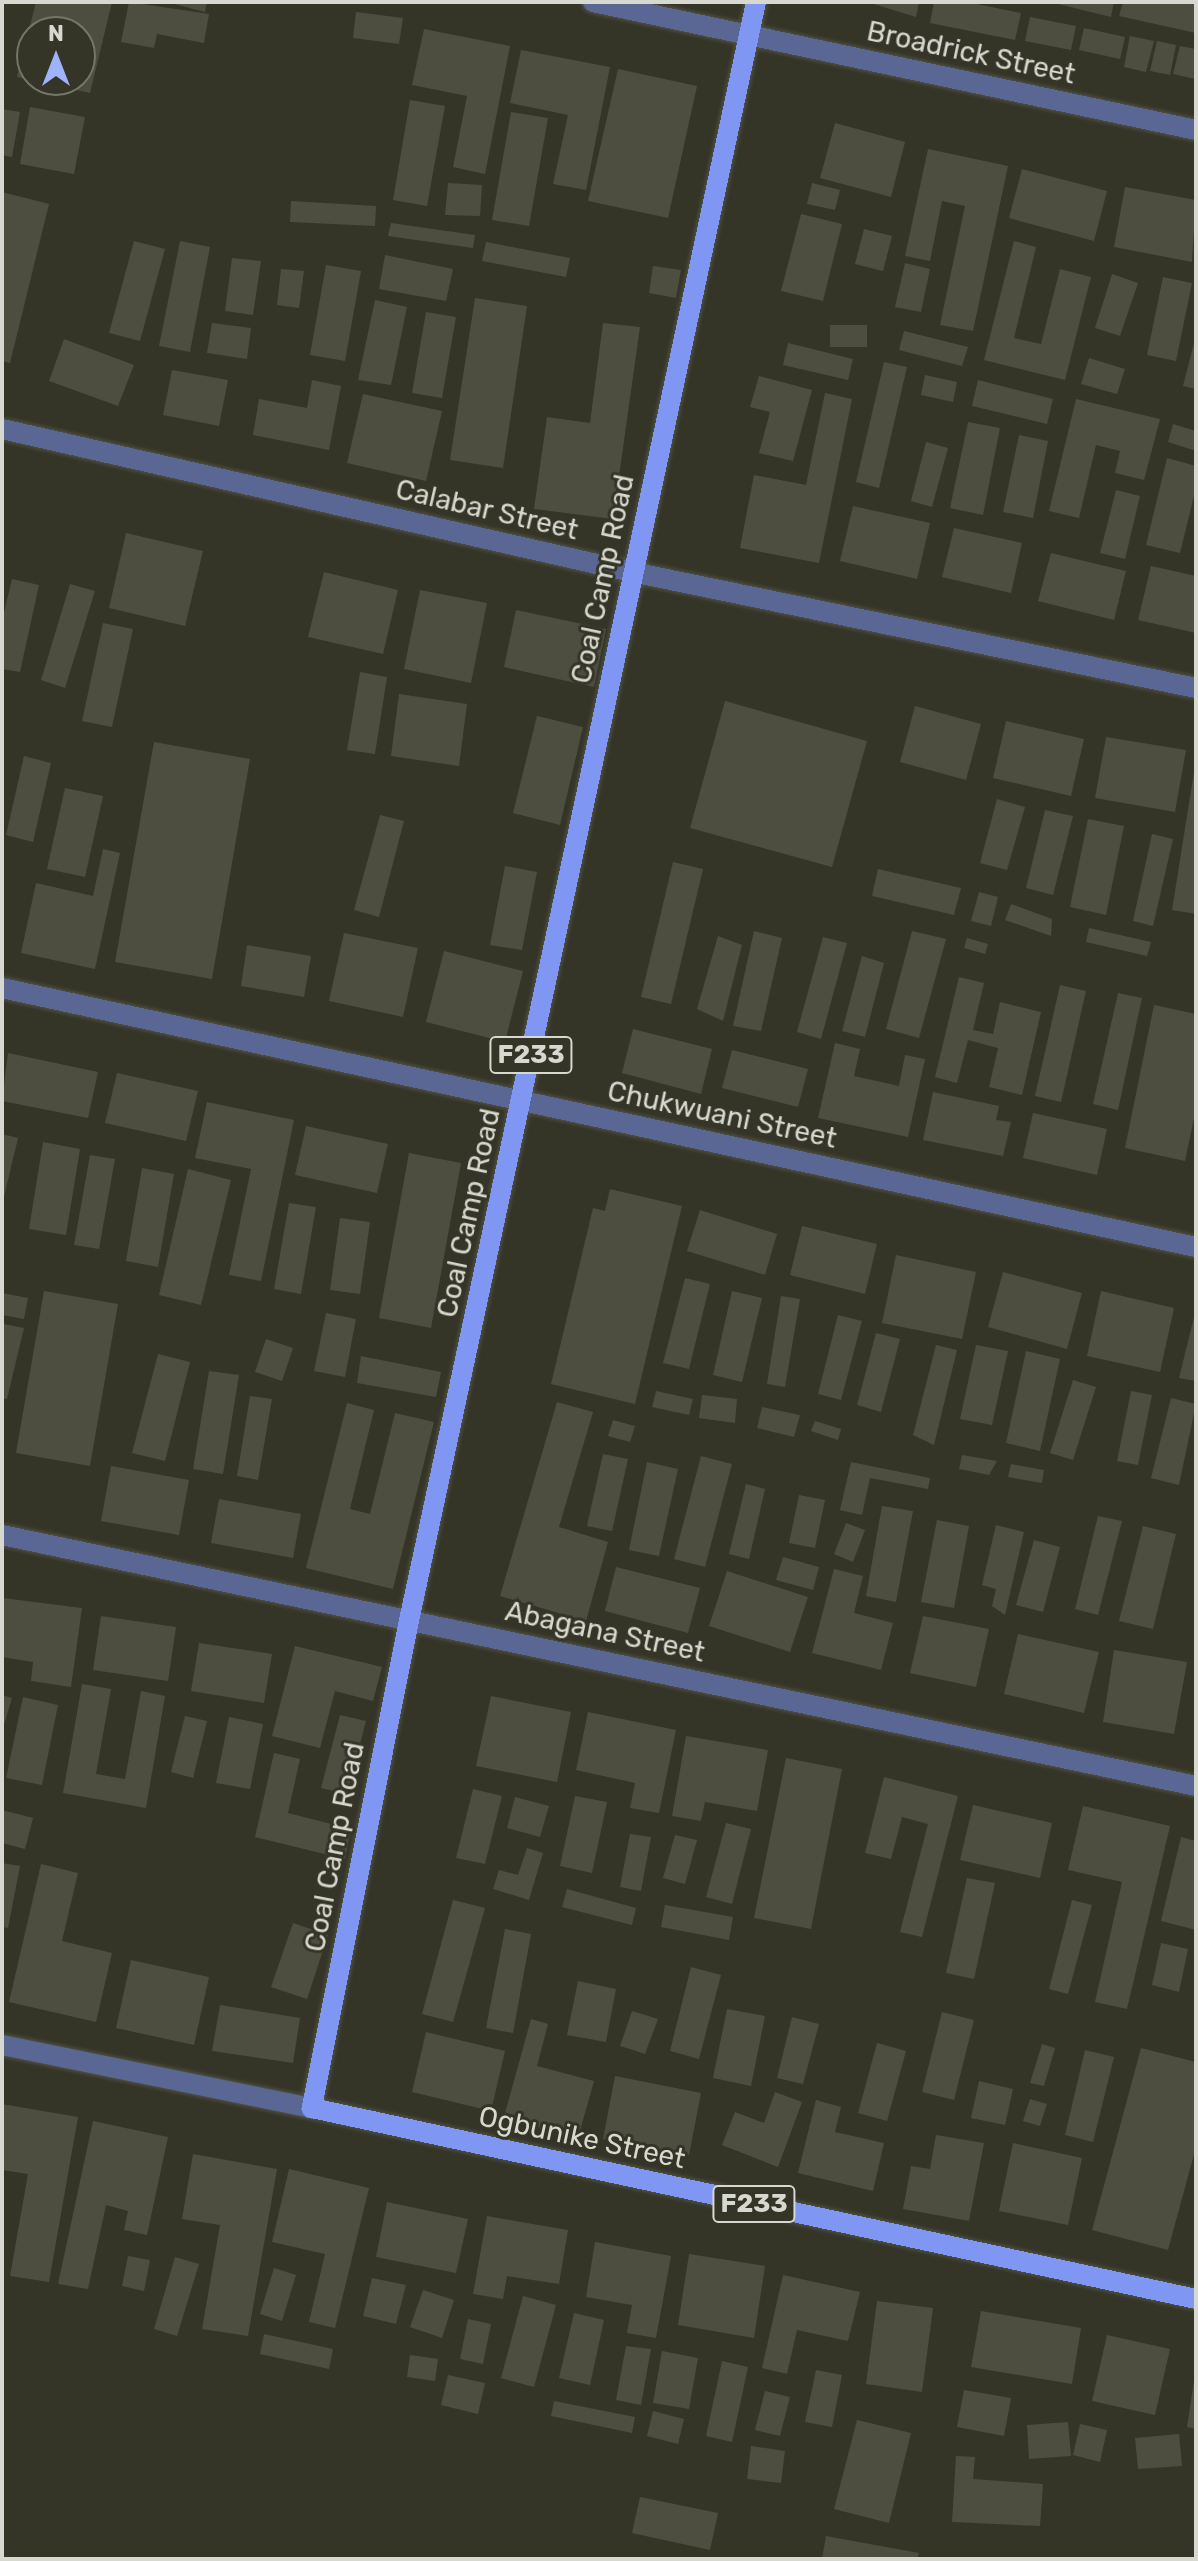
<!DOCTYPE html>
<style>
body{margin:0}
#map{position:relative;width:1198px;height:2561px;overflow:hidden;background:#343527;font-family:Rubik,sans-serif}
div>[style]{position:absolute}
.building>*{inset:0;background:#4d4e3f}
.roads{filter:drop-shadow(0 0 2px #515245) drop-shadow(0 0 2px #515245)}
.street>*{height:20px;margin:-10px;padding:0 10px;transform-origin:10px;border-radius:10px;background:#5a6794}
.primary>*{height:20px;margin:-10px;padding:0 10px;transform-origin:10px;border-radius:10px;background:#7f96f3}
span{translate:-50% -50%;white-space:nowrap;text-align:center;line-height:1.15;-webkit-text-stroke:6px #343527;paint-order:stroke}
.shield-label span{padding:2px 6px;background:#343527;border:2px solid;border-radius:6px;-webkit-text-stroke-width:0}
.shield-label{font-size:26px;color:#d7d8cf;font-weight:700}
.street-label{font-size:28px;color:#d7d8cf}
.frame{position:absolute;inset:0;border:4px solid #d7d8cf;pointer-events:none}
.north{position:absolute;left:16px;top:16px;width:80px;height:80px;box-sizing:border-box;background:#343527;border:2px solid #75766a;border-radius:50%;rotate:0deg;font-size:22px;font-weight:700;line-height:32px;text-align:center;color:#d7d8cf}
.north::after{content:'';display:block;margin:auto;width:28px;height:36px;background:#9fb3fd;clip-path:polygon(50% 0,100% 100%,50% 72%,0 100%)}
</style>
<div id="map">
<div class="building">
<div style="clip-path:polygon(36px 2px,112px 2px,90px 93px,32px 80px,80px 80px,80px 32px,32px 32px,32px 80px,17px 77px)"></div>
<div style="clip-path:polygon(129px 2px,209px 14px,204px 43px,157px 34px,154px 48px,121px 42px)"></div>
<div style="clip-path:polygon(167px 2px,207px 2px,205px 12px)"></div>
<div style="clip-path:polygon(867px 2px,919px 2px,916px 17px)"></div>
<div style="clip-path:polygon(934px 2px,967px 2px,1021px 13px,1015px 40px,930px 23px)"></div>
<div style="clip-path:polygon(1050px 2px,1114px 2px,1111px 17px)"></div>
<div style="clip-path:polygon(1123px 2px,1196px 2px,1196px 33px,1119px 16px)"></div>
<div style="clip-path:polygon(356px 12px,403px 18px,399px 44px,353px 38px)"></div>
<div style="clip-path:polygon(1030px 17px,1076px 26px,1071px 50px,1025px 41px)"></div>
<div style="clip-path:polygon(1084px 28px,1125px 37px,1120px 59px,1079px 50px)"></div>
<div style="clip-path:polygon(424px 29px,510px 46px,485px 174px,453px 167px,467px 96px,412px 85px)"></div>
<div style="clip-path:polygon(1130px 36px,1154px 41px,1146px 72px,1124px 67px)"></div>
<div style="clip-path:polygon(1157px 41px,1176px 45px,1170px 75px,1150px 71px)"></div>
<div style="clip-path:polygon(1180px 46px,1196px 49px,1195px 79px,1173px 74px)"></div>
<div style="clip-path:polygon(521px 50px,610px 67px,586px 190px,553px 184px,568px 115px,510px 103px)"></div>
<div style="clip-path:polygon(618px 69px,697px 86px,668px 218px,588px 201px)"></div>
<div style="clip-path:polygon(410px 100px,445px 106px,427px 206px,393px 200px)"></div>
<div style="clip-path:polygon(30px 107px,85px 117px,74px 174px,20px 164px)"></div>
<div style="clip-path:polygon(2px 109px,20px 112px,12px 157px,2px 155px)"></div>
<div style="clip-path:polygon(511px 112px,548px 118px,529px 226px,492px 220px)"></div>
<div style="clip-path:polygon(835px 123px,905px 142px,891px 197px,820px 178px)"></div>
<div style="clip-path:polygon(928px 149px,1008px 166px,973px 331px,940px 325px,965px 206px,942px 201px,930px 261px,905px 256px)"></div>
<div style="clip-path:polygon(1022px 169px,1107px 191px,1094px 241px,1009px 218px)"></div>
<div style="clip-path:polygon(448px 183px,482px 185px,480px 216px,445px 215px)"></div>
<div style="clip-path:polygon(812px 183px,840px 190px,835px 210px,807px 204px)"></div>
<div style="clip-path:polygon(1125px 187px,1196px 200px,1192px 262px,1114px 247px)"></div>
<div style="clip-path:polygon(2px 192px,49px 204px,10px 363px,2px 361px)"></div>
<div style="clip-path:polygon(291px 201px,376px 206px,375px 226px,290px 222px)"></div>
<div style="clip-path:polygon(801px 214px,842px 224px,823px 301px,781px 291px)"></div>
<div style="clip-path:polygon(391px 223px,475px 235px,473px 248px,388px 236px)"></div>
<div style="clip-path:polygon(864px 229px,892px 236px,883px 271px,855px 264px)"></div>
<div style="clip-path:polygon(134px 241px,165px 249px,140px 341px,109px 333px)"></div>
<div style="clip-path:polygon(180px 241px,210px 247px,190px 352px,159px 346px)"></div>
<div style="clip-path:polygon(1014px 241px,1036px 247px,1014px 338px,1041px 344px,1060px 269px,1091px 277px,1065px 380px,984px 360px)"></div>
<div style="clip-path:polygon(486px 242px,570px 258px,566px 277px,482px 261px)"></div>
<div style="clip-path:polygon(385px 255px,453px 269px,446px 301px,379px 289px)"></div>
<div style="clip-path:polygon(232px 258px,261px 261px,253px 315px,225px 311px)"></div>
<div style="clip-path:polygon(905px 263px,930px 269px,921px 312px,895px 307px)"></div>
<div style="clip-path:polygon(326px 265px,361px 271px,345px 361px,310px 355px)"></div>
<div style="clip-path:polygon(653px 266px,681px 270px,676px 298px,649px 293px)"></div>
<div style="clip-path:polygon(281px 269px,304px 271px,299px 308px,277px 305px)"></div>
<div style="clip-path:polygon(1112px 274px,1138px 283px,1120px 336px,1095px 328px)"></div>
<div style="clip-path:polygon(1163px 277px,1192px 283px,1176px 361px,1147px 355px)"></div>
<div style="clip-path:polygon(475px 298px,527px 306px,503px 468px,450px 460px)"></div>
<div style="clip-path:polygon(375px 300px,407px 307px,391px 385px,358px 380px)"></div>
<div style="clip-path:polygon(426px 312px,456px 317px,442px 398px,412px 393px)"></div>
<div style="clip-path:polygon(212px 323px,251px 328px,247px 359px,207px 353px)"></div>
<div style="clip-path:polygon(603px 323px,640px 327px,613px 519px,534px 509px,547px 417px,590px 423px)"></div>
<div style="clip-path:polygon(830px 325px,867px 325px,867px 347px,830px 347px)"></div>
<div style="clip-path:polygon(904px 331px,968px 347px,962px 366px,899px 350px)"></div>
<div style="clip-path:polygon(64px 339px,134px 365px,118px 406px,49px 381px)"></div>
<div style="clip-path:polygon(1195px 339px,1196px 339px,1196px 389px,1183px 386px)"></div>
<div style="clip-path:polygon(788px 343px,853px 359px,848px 380px,783px 365px)"></div>
<div style="clip-path:polygon(1089px 358px,1125px 369px,1117px 394px,1081px 384px)"></div>
<div style="clip-path:polygon(884px 362px,907px 367px,879px 488px,856px 482px)"></div>
<div style="clip-path:polygon(172px 370px,228px 380px,219px 426px,163px 415px)"></div>
<div style="clip-path:polygon(925px 375px,957px 382px,953px 402px,921px 395px)"></div>
<div style="clip-path:polygon(759px 376px,812px 390px,793px 461px,759px 453px,770px 412px,750px 407px)"></div>
<div style="clip-path:polygon(312px 380px,341px 386px,329px 450px,253px 435px,259px 399px,307px 408px)"></div>
<div style="clip-path:polygon(978px 380px,1053px 399px,1047px 424px,972px 406px)"></div>
<div style="clip-path:polygon(825px 393px,852px 399px,819px 563px,740px 548px,754px 475px,806px 485px)"></div>
<div style="clip-path:polygon(363px 394px,442px 411px,426px 481px,347px 463px)"></div>
<div style="clip-path:polygon(1076px 399px,1160px 419px,1144px 480px,1115px 473px,1120px 451px,1096px 445px,1079px 518px,1049px 511px)"></div>
<div style="clip-path:polygon(968px 422px,1000px 428px,983px 515px,950px 508px)"></div>
<div style="clip-path:polygon(1173px 424px,1196px 431px,1196px 451px,1168px 442px)"></div>
<div style="clip-path:polygon(1019px 435px,1048px 441px,1033px 518px,1003px 512px)"></div>
<div style="clip-path:polygon(926px 442px,948px 448px,932px 507px,911px 501px)"></div>
<div style="clip-path:polygon(1167px 458px,1196px 466px,1196px 488px,1180px 553px,1146px 545px)"></div>
<div style="clip-path:polygon(1116px 490px,1140px 496px,1125px 559px,1100px 553px)"></div>
<div style="clip-path:polygon(853px 506px,930px 523px,917px 579px,840px 561px)"></div>
<div style="clip-path:polygon(954px 528px,1022px 543px,1011px 593px,942px 577px)"></div>
<div style="clip-path:polygon(126px 533px,203px 551px,185px 626px,109px 608px)"></div>
<div style="clip-path:polygon(1051px 553px,1126px 571px,1114px 620px,1038px 601px)"></div>
<div style="clip-path:polygon(1151px 566px,1196px 576px,1196px 633px,1138px 620px)"></div>
<div style="clip-path:polygon(324px 572px,398px 590px,383px 654px,308px 637px)"></div>
<div style="clip-path:polygon(12px 579px,39px 585px,20px 672px,2px 669px,2px 621px)"></div>
<div style="clip-path:polygon(70px 584px,95px 591px,65px 688px,41px 680px)"></div>
<div style="clip-path:polygon(420px 590px,487px 603px,471px 683px,404px 669px)"></div>
<div style="clip-path:polygon(516px 610px,606px 629px,594px 687px,504px 667px)"></div>
<div style="clip-path:polygon(103px 623px,133px 629px,112px 727px,82px 721px)"></div>
<div style="clip-path:polygon(360px 672px,387px 677px,375px 754px,347px 750px)"></div>
<div style="clip-path:polygon(399px 694px,467px 704px,459px 766px,391px 756px)"></div>
<div style="clip-path:polygon(725px 701px,867px 741px,832px 867px,690px 828px)"></div>
<div style="clip-path:polygon(915px 706px,981px 724px,966px 780px,900px 762px)"></div>
<div style="clip-path:polygon(537px 716px,583px 727px,560px 825px,513px 813px)"></div>
<div style="clip-path:polygon(1006px 721px,1084px 739px,1071px 796px,993px 778px)"></div>
<div style="clip-path:polygon(1106px 737px,1186px 750px,1175px 812px,1095px 798px)"></div>
<div style="clip-path:polygon(154px 742px,250px 759px,212px 979px,115px 962px)"></div>
<div style="clip-path:polygon(24px 756px,51px 763px,33px 842px,6px 835px)"></div>
<div style="clip-path:polygon(1194px 772px,1196px 772px,1196px 914px,1172px 910px)"></div>
<div style="clip-path:polygon(65px 788px,103px 796px,85px 877px,47px 869px)"></div>
<div style="clip-path:polygon(997px 799px,1025px 807px,1007px 870px,980px 863px)"></div>
<div style="clip-path:polygon(1045px 810px,1073px 816px,1053px 895px,1026px 888px)"></div>
<div style="clip-path:polygon(380px 815px,404px 821px,379px 917px,354px 910px)"></div>
<div style="clip-path:polygon(1088px 819px,1124px 826px,1106px 915px,1070px 907px)"></div>
<div style="clip-path:polygon(1152px 834px,1173px 839px,1153px 926px,1133px 921px)"></div>
<div style="clip-path:polygon(103px 849px,120px 853px,95px 969px,21px 953px,36px 883px,93px 896px)"></div>
<div style="clip-path:polygon(673px 862px,703px 869px,671px 1004px,641px 997px)"></div>
<div style="clip-path:polygon(505px 866px,537px 872px,522px 950px,490px 945px)"></div>
<div style="clip-path:polygon(878px 869px,961px 888px,954px 915px,872px 896px)"></div>
<div style="clip-path:polygon(979px 892px,998px 897px,991px 926px,971px 921px)"></div>
<div style="clip-path:polygon(1011px 904px,1052px 919px,1051px 936px,1005px 920px)"></div>
<div style="clip-path:polygon(1089px 928px,1151px 942px,1147px 956px,1086px 942px)"></div>
<div style="clip-path:polygon(754px 931px,782px 938px,761px 1031px,733px 1026px)"></div>
<div style="clip-path:polygon(912px 931px,946px 939px,919px 1038px,886px 1029px)"></div>
<div style="clip-path:polygon(344px 933px,418px 948px,403px 1017px,329px 1001px)"></div>
<div style="clip-path:polygon(718px 936px,742px 945px,723px 1021px,697px 1009px)"></div>
<div style="clip-path:polygon(823px 937px,847px 943px,821px 1039px,797px 1032px)"></div>
<div style="clip-path:polygon(967px 938px,988px 944px,985px 954px,964px 948px)"></div>
<div style="clip-path:polygon(247px 945px,311px 956px,304px 997px,241px 986px)"></div>
<div style="clip-path:polygon(444px 951px,523px 971px,505px 1042px,426px 1022px)"></div>
<div style="clip-path:polygon(862px 956px,884px 963px,865px 1037px,842px 1031px)"></div>
<div style="clip-path:polygon(959px 977px,984px 983px,973px 1030px,993px 1034px,1000px 1002px,1041px 1012px,1022px 1095px,989px 1087px,998px 1048px,968px 1040px,957px 1083px,935px 1077px)"></div>
<div style="clip-path:polygon(1060px 985px,1086px 991px,1061px 1102px,1035px 1096px)"></div>
<div style="clip-path:polygon(1118px 993px,1142px 998px,1118px 1110px,1093px 1104px)"></div>
<div style="clip-path:polygon(1154px 1005px,1196px 1014px,1196px 1109px,1185px 1161px,1125px 1148px)"></div>
<div style="clip-path:polygon(633px 1029px,712px 1049px,701px 1094px,622px 1073px)"></div>
<div style="clip-path:polygon(835px 1043px,860px 1049px,854px 1076px,899px 1086px,905px 1055px,925px 1059px,908px 1137px,818px 1118px)"></div>
<div style="clip-path:polygon(732px 1050px,808px 1069px,798px 1107px,722px 1088px)"></div>
<div style="clip-path:polygon(8px 1053px,98px 1072px,88px 1118px,2px 1101px)"></div>
<div style="clip-path:polygon(117px 1073px,198px 1091px,186px 1141px,105px 1123px)"></div>
<div style="clip-path:polygon(933px 1092px,999px 1106px,996px 1120px,1011px 1122px,1003px 1156px,923px 1140px)"></div>
<div style="clip-path:polygon(207px 1102px,294px 1120px,261px 1281px,229px 1275px,251px 1169px,195px 1158px)"></div>
<div style="clip-path:polygon(1033px 1113px,1107px 1129px,1097px 1175px,1023px 1158px)"></div>
<div style="clip-path:polygon(306px 1126px,388px 1144px,377px 1193px,295px 1175px)"></div>
<div style="clip-path:polygon(2px 1134px,18px 1138px,3px 1201px,2px 1201px)"></div>
<div style="clip-path:polygon(43px 1142px,80px 1149px,66px 1235px,29px 1229px)"></div>
<div style="clip-path:polygon(409px 1153px,461px 1163px,431px 1328px,379px 1318px)"></div>
<div style="clip-path:polygon(90px 1155px,115px 1159px,99px 1249px,74px 1245px)"></div>
<div style="clip-path:polygon(142px 1168px,174px 1174px,158px 1267px,126px 1261px)"></div>
<div style="clip-path:polygon(188px 1169px,231px 1180px,201px 1305px,159px 1295px)"></div>
<div style="clip-path:polygon(610px 1189px,682px 1206px,635px 1404px,551px 1384px,593px 1208px,605px 1211px)"></div>
<div style="clip-path:polygon(289px 1203px,316px 1207px,301px 1294px,274px 1289px)"></div>
<div style="clip-path:polygon(700px 1210px,777px 1234px,765px 1275px,687px 1251px)"></div>
<div style="clip-path:polygon(340px 1218px,370px 1222px,360px 1294px,330px 1290px)"></div>
<div style="clip-path:polygon(802px 1226px,877px 1244px,865px 1294px,790px 1275px)"></div>
<div style="clip-path:polygon(896px 1255px,976px 1272px,962px 1339px,882px 1323px)"></div>
<div style="clip-path:polygon(1003px 1272px,1082px 1293px,1067px 1349px,988px 1327px)"></div>
<div style="clip-path:polygon(685px 1278px,710px 1284px,689px 1369px,663px 1363px)"></div>
<div style="clip-path:polygon(44px 1291px,118px 1304px,90px 1466px,16px 1453px)"></div>
<div style="clip-path:polygon(732px 1291px,762px 1298px,742px 1382px,713px 1375px)"></div>
<div style="clip-path:polygon(1101px 1291px,1174px 1308px,1160px 1372px,1087px 1356px)"></div>
<div style="clip-path:polygon(2px 1293px,28px 1298px,24px 1319px,2px 1315px)"></div>
<div style="clip-path:polygon(781px 1296px,800px 1299px,785px 1387px,767px 1384px)"></div>
<div style="clip-path:polygon(1196px 1309px,1196px 1381px,1179px 1378px)"></div>
<div style="clip-path:polygon(326px 1313px,356px 1319px,345px 1377px,314px 1371px)"></div>
<div style="clip-path:polygon(838px 1315px,862px 1321px,841px 1400px,818px 1394px)"></div>
<div style="clip-path:polygon(4px 1324px,24px 1328px,7px 1399px,2px 1398px)"></div>
<div style="clip-path:polygon(876px 1333px,900px 1339px,881px 1412px,857px 1405px)"></div>
<div style="clip-path:polygon(266px 1339px,293px 1348px,282px 1381px,255px 1372px)"></div>
<div style="clip-path:polygon(936px 1345px,957px 1350px,934px 1445px,913px 1435px)"></div>
<div style="clip-path:polygon(976px 1345px,1008px 1351px,992px 1425px,960px 1419px)"></div>
<div style="clip-path:polygon(1026px 1351px,1060px 1359px,1040px 1451px,1006px 1443px)"></div>
<div style="clip-path:polygon(158px 1354px,190px 1362px,165px 1461px,132px 1453px)"></div>
<div style="clip-path:polygon(361px 1356px,441px 1372px,436px 1397px,357px 1383px)"></div>
<div style="clip-path:polygon(209px 1371px,239px 1375px,223px 1474px,193px 1469px)"></div>
<div style="clip-path:polygon(1073px 1380px,1096px 1387px,1073px 1460px,1050px 1453px)"></div>
<div style="clip-path:polygon(656px 1391px,693px 1399px,689px 1415px,652px 1407px)"></div>
<div style="clip-path:polygon(1131px 1391px,1152px 1395px,1138px 1465px,1117px 1461px)"></div>
<div style="clip-path:polygon(702px 1395px,737px 1399px,735px 1423px,699px 1418px)"></div>
<div style="clip-path:polygon(250px 1396px,272px 1399px,258px 1480px,237px 1476px)"></div>
<div style="clip-path:polygon(1171px 1398px,1196px 1404px,1179px 1485px,1151px 1478px)"></div>
<div style="clip-path:polygon(557px 1402px,593px 1412px,559px 1527px,608px 1542px,586px 1621px,500px 1596px)"></div>
<div style="clip-path:polygon(347px 1403px,374px 1410px,350px 1509px,370px 1514px,395px 1413px,434px 1422px,393px 1589px,306px 1568px)"></div>
<div style="clip-path:polygon(762px 1407px,800px 1415px,794px 1437px,757px 1428px)"></div>
<div style="clip-path:polygon(613px 1420px,635px 1426px,630px 1442px,608px 1436px)"></div>
<div style="clip-path:polygon(815px 1421px,841px 1429px,838px 1440px,811px 1431px)"></div>
<div style="clip-path:polygon(603px 1454px,628px 1459px,612px 1531px,587px 1526px)"></div>
<div style="clip-path:polygon(962px 1455px,997px 1461px,989px 1475px,959px 1469px)"></div>
<div style="clip-path:polygon(701px 1456px,732px 1464px,705px 1567px,674px 1559px)"></div>
<div style="clip-path:polygon(647px 1462px,678px 1469px,659px 1556px,629px 1550px)"></div>
<div style="clip-path:polygon(851px 1462px,930px 1478px,928px 1489px,870px 1478px,862px 1515px,840px 1510px)"></div>
<div style="clip-path:polygon(1011px 1464px,1044px 1470px,1042px 1483px,1008px 1477px)"></div>
<div style="clip-path:polygon(111px 1466px,189px 1480px,179px 1535px,101px 1521px)"></div>
<div style="clip-path:polygon(746px 1484px,765px 1489px,749px 1559px,729px 1554px)"></div>
<div style="clip-path:polygon(799px 1495px,825px 1500px,815px 1548px,789px 1543px)"></div>
<div style="clip-path:polygon(219px 1499px,301px 1514px,293px 1558px,211px 1543px)"></div>
<div style="clip-path:polygon(882px 1506px,913px 1511px,896px 1602px,866px 1596px)"></div>
<div style="clip-path:polygon(1098px 1516px,1122px 1521px,1098px 1615px,1075px 1609px)"></div>
<div style="clip-path:polygon(937px 1520px,969px 1526px,954px 1608px,921px 1602px)"></div>
<div style="clip-path:polygon(846px 1523px,865px 1530px,853px 1562px,834px 1554px)"></div>
<div style="clip-path:polygon(996px 1525px,1024px 1532px,1005px 1615px,992px 1606px,996px 1589px,982px 1585px)"></div>
<div style="clip-path:polygon(1143px 1526px,1176px 1534px,1153px 1629px,1119px 1621px)"></div>
<div style="clip-path:polygon(1034px 1540px,1060px 1547px,1043px 1612px,1016px 1605px)"></div>
<div style="clip-path:polygon(783px 1557px,819px 1567px,813px 1590px,776px 1580px)"></div>
<div style="clip-path:polygon(616px 1567px,700px 1588px,688px 1633px,605px 1611px)"></div>
<div style="clip-path:polygon(834px 1569px,863px 1576px,854px 1613px,893px 1623px,881px 1670px,812px 1653px)"></div>
<div style="clip-path:polygon(727px 1571px,808px 1597px,790px 1652px,709px 1626px)"></div>
<div style="clip-path:polygon(3px 1598px,82px 1608px,71px 1687px,31px 1681px,33px 1662px,2px 1657px)"></div>
<div style="clip-path:polygon(101px 1616px,176px 1627px,168px 1681px,93px 1670px)"></div>
<div style="clip-path:polygon(923px 1616px,989px 1629px,976px 1687px,910px 1673px)"></div>
<div style="clip-path:polygon(1018px 1634px,1099px 1652px,1084px 1713px,1004px 1694px)"></div>
<div style="clip-path:polygon(199px 1643px,272px 1654px,264px 1703px,191px 1691px)"></div>
<div style="clip-path:polygon(295px 1646px,382px 1667px,373px 1701px,335px 1691px,320px 1748px,272px 1736px)"></div>
<div style="clip-path:polygon(1114px 1650px,1187px 1662px,1174px 1734px,1103px 1722px)"></div>
<div style="clip-path:polygon(82px 1684px,111px 1689px,96px 1774px,125px 1779px,141px 1691px,165px 1696px,146px 1808px,63px 1793px)"></div>
<div style="clip-path:polygon(2px 1695px,12px 1698px,3px 1728px,2px 1728px)"></div>
<div style="clip-path:polygon(491px 1696px,571px 1712px,557px 1782px,476px 1766px)"></div>
<div style="clip-path:polygon(23px 1697px,58px 1705px,42px 1785px,6px 1778px)"></div>
<div style="clip-path:polygon(588px 1712px,676px 1730px,659px 1813px,630px 1808px,635px 1783px,576px 1770px)"></div>
<div style="clip-path:polygon(340px 1715px,366px 1721px,347px 1794px,321px 1788px)"></div>
<div style="clip-path:polygon(185px 1716px,207px 1721px,193px 1778px,171px 1772px)"></div>
<div style="clip-path:polygon(229px 1717px,263px 1724px,250px 1789px,216px 1783px)"></div>
<div style="clip-path:polygon(686px 1736px,768px 1750px,757px 1811px,705px 1802px,701px 1821px,672px 1816px)"></div>
<div style="clip-path:polygon(274px 1753px,300px 1759px,288px 1813px,351px 1829px,345px 1859px,255px 1837px)"></div>
<div style="clip-path:polygon(786px 1758px,842px 1769px,811px 1929px,754px 1918px)"></div>
<div style="clip-path:polygon(884px 1777px,958px 1796px,922px 1937px,900px 1932px,928px 1824px,902px 1817px,891px 1859px,865px 1853px)"></div>
<div style="clip-path:polygon(473px 1789px,502px 1796px,485px 1864px,456px 1858px)"></div>
<div style="clip-path:polygon(575px 1796px,607px 1802px,592px 1873px,560px 1866px)"></div>
<div style="clip-path:polygon(515px 1797px,549px 1806px,540px 1837px,507px 1828px)"></div>
<div style="clip-path:polygon(973px 1805px,1052px 1823px,1040px 1878px,960px 1860px)"></div>
<div style="clip-path:polygon(1083px 1806px,1170px 1826px,1127px 2009px,1095px 2002px,1122px 1882px,1068px 1870px)"></div>
<div style="clip-path:polygon(2px 1810px,33px 1818px,25px 1849px,2px 1843px)"></div>
<div style="clip-path:polygon(726px 1823px,751px 1829px,732px 1904px,706px 1897px)"></div>
<div style="clip-path:polygon(630px 1834px,651px 1837px,641px 1891px,620px 1887px)"></div>
<div style="clip-path:polygon(675px 1835px,697px 1840px,685px 1884px,663px 1878px)"></div>
<div style="clip-path:polygon(1181px 1837px,1196px 1841px,1196px 1930px,1161px 1921px)"></div>
<div style="clip-path:polygon(527px 1848px,543px 1853px,529px 1900px,493px 1889px,499px 1870px,518px 1875px)"></div>
<div style="clip-path:polygon(2px 1863px,20px 1866px,8px 1928px,2px 1927px)"></div>
<div style="clip-path:polygon(41px 1864px,78px 1873px,62px 1941px,112px 1953px,96px 2022px,9px 2002px)"></div>
<div style="clip-path:polygon(967px 1878px,995px 1883px,974px 1979px,946px 1973px)"></div>
<div style="clip-path:polygon(567px 1889px,636px 1908px,632px 1925px,562px 1907px)"></div>
<div style="clip-path:polygon(453px 1900px,485px 1908px,453px 2022px,422px 2014px)"></div>
<div style="clip-path:polygon(1072px 1900px,1092px 1905px,1068px 1994px,1049px 1989px)"></div>
<div style="clip-path:polygon(665px 1905px,733px 1917px,729px 1940px,661px 1927px)"></div>
<div style="clip-path:polygon(293px 1923px,328px 1935px,307px 1999px,271px 1987px)"></div>
<div style="clip-path:polygon(505px 1929px,531px 1934px,513px 2033px,486px 2028px)"></div>
<div style="clip-path:polygon(1161px 1943px,1188px 1949px,1179px 1992px,1152px 1985px)"></div>
<div style="clip-path:polygon(131px 1960px,209px 1977px,194px 2045px,116px 2028px)"></div>
<div style="clip-path:polygon(691px 1967px,721px 1975px,699px 2059px,670px 2051px)"></div>
<div style="clip-path:polygon(578px 1981px,616px 1989px,606px 2042px,567px 2035px)"></div>
<div style="clip-path:polygon(220px 2005px,300px 2018px,293px 2063px,212px 2051px)"></div>
<div style="clip-path:polygon(727px 2009px,765px 2016px,751px 2086px,713px 2078px)"></div>
<div style="clip-path:polygon(632px 2011px,658px 2019px,645px 2054px,620px 2046px)"></div>
<div style="clip-path:polygon(942px 2012px,974px 2020px,954px 2100px,922px 2092px)"></div>
<div style="clip-path:polygon(792px 2017px,819px 2024px,803px 2084px,777px 2078px)"></div>
<div style="clip-path:polygon(531px 2019px,548px 2024px,537px 2066px,594px 2081px,578px 2138px,504px 2117px)"></div>
<div style="clip-path:polygon(426px 2032px,505px 2051px,491px 2111px,412px 2092px)"></div>
<div style="clip-path:polygon(877px 2043px,906px 2051px,887px 2121px,858px 2113px)"></div>
<div style="clip-path:polygon(1042px 2044px,1055px 2048px,1044px 2086px,1030px 2083px)"></div>
<div style="clip-path:polygon(1141px 2048px,1196px 2062px,1196px 2147px,1168px 2250px,1092px 2230px)"></div>
<div style="clip-path:polygon(1085px 2050px,1114px 2057px,1093px 2142px,1065px 2135px)"></div>
<div style="clip-path:polygon(615px 2076px,701px 2093px,689px 2155px,603px 2139px)"></div>
<div style="clip-path:polygon(979px 2081px,1013px 2089px,1005px 2125px,971px 2118px)"></div>
<div style="clip-path:polygon(775px 2092px,802px 2102px,778px 2167px,722px 2145px,735px 2112px,764px 2123px)"></div>
<div style="clip-path:polygon(1030px 2099px,1047px 2104px,1040px 2126px,1023px 2121px)"></div>
<div style="clip-path:polygon(816px 2100px,841px 2107px,835px 2132px,884px 2143px,873px 2191px,798px 2173px)"></div>
<div style="clip-path:polygon(2px 2104px,78px 2117px,49px 2282px,10px 2276px,28px 2174px,2px 2170px)"></div>
<div style="clip-path:polygon(93px 2121px,168px 2137px,147px 2235px,124px 2230px,128px 2211px,106px 2205px,88px 2289px,58px 2284px)"></div>
<div style="clip-path:polygon(936px 2135px,984px 2143px,969px 2221px,903px 2209px,911px 2166px,930px 2169px)"></div>
<div style="clip-path:polygon(1013px 2143px,1082px 2158px,1068px 2225px,999px 2211px)"></div>
<div style="clip-path:polygon(193px 2154px,277px 2169px,248px 2336px,202px 2329px,220px 2225px,182px 2219px)"></div>
<div style="clip-path:polygon(289px 2169px,369px 2188px,335px 2328px,309px 2322px,325px 2254px,272px 2242px)"></div>
<div style="clip-path:polygon(387px 2202px,468px 2219px,456px 2273px,376px 2257px)"></div>
<div style="clip-path:polygon(487px 2216px,568px 2230px,559px 2284px,507px 2276px,503px 2299px,473px 2294px)"></div>
<div style="clip-path:polygon(595px 2242px,671px 2256px,656px 2338px,627px 2333px,632px 2305px,586px 2297px)"></div>
<div style="clip-path:polygon(689px 2254px,765px 2266px,754px 2338px,678px 2325px)"></div>
<div style="clip-path:polygon(128px 2256px,150px 2260px,144px 2291px,122px 2286px)"></div>
<div style="clip-path:polygon(175px 2257px,199px 2264px,177px 2336px,154px 2329px)"></div>
<div style="clip-path:polygon(274px 2268px,296px 2275px,282px 2321px,260px 2314px)"></div>
<div style="clip-path:polygon(783px 2275px,860px 2292px,848px 2341px,797px 2330px,787px 2374px,762px 2368px)"></div>
<div style="clip-path:polygon(372px 2278px,406px 2285px,396px 2324px,363px 2316px)"></div>
<div style="clip-path:polygon(423px 2290px,454px 2300px,442px 2338px,410px 2327px)"></div>
<div style="clip-path:polygon(523px 2296px,556px 2305px,534px 2387px,501px 2378px)"></div>
<div style="clip-path:polygon(877px 2301px,933px 2308px,922px 2392px,866px 2384px)"></div>
<div style="clip-path:polygon(981px 2311px,1081px 2328px,1072px 2384px,971px 2367px)"></div>
<div style="clip-path:polygon(574px 2313px,604px 2320px,590px 2385px,559px 2378px)"></div>
<div style="clip-path:polygon(468px 2319px,491px 2324px,483px 2364px,460px 2359px)"></div>
<div style="clip-path:polygon(264px 2334px,333px 2349px,329px 2369px,260px 2354px)"></div>
<div style="clip-path:polygon(1107px 2335px,1170px 2349px,1155px 2415px,1092px 2401px)"></div>
<div style="clip-path:polygon(626px 2346px,651px 2349px,641px 2405px,616px 2400px)"></div>
<div style="clip-path:polygon(662px 2351px,698px 2358px,689px 2409px,653px 2403px)"></div>
<div style="clip-path:polygon(410px 2355px,438px 2359px,435px 2381px,407px 2377px)"></div>
<div style="clip-path:polygon(722px 2361px,748px 2367px,732px 2442px,706px 2436px)"></div>
<div style="clip-path:polygon(816px 2370px,842px 2375px,832px 2427px,805px 2422px)"></div>
<div style="clip-path:polygon(448px 2375px,485px 2383px,478px 2414px,441px 2405px)"></div>
<div style="clip-path:polygon(1194px 2381px,1196px 2381px,1196px 2429px,1187px 2427px)"></div>
<div style="clip-path:polygon(964px 2390px,1011px 2398px,1004px 2436px,957px 2427px)"></div>
<div style="clip-path:polygon(765px 2391px,790px 2397px,780px 2436px,755px 2430px)"></div>
<div style="clip-path:polygon(554px 2401px,635px 2417px,632px 2433px,551px 2416px)"></div>
<div style="clip-path:polygon(653px 2411px,684px 2419px,678px 2444px,647px 2436px)"></div>
<div style="clip-path:polygon(857px 2420px,911px 2433px,889px 2523px,834px 2509px)"></div>
<div style="clip-path:polygon(1068px 2422px,1071px 2456px,1029px 2459px,1027px 2425px)"></div>
<div style="clip-path:polygon(1080px 2424px,1107px 2430px,1100px 2462px,1073px 2455px)"></div>
<div style="clip-path:polygon(1179px 2434px,1182px 2466px,1138px 2469px,1135px 2438px)"></div>
<div style="clip-path:polygon(751px 2446px,785px 2451px,781px 2483px,747px 2479px)"></div>
<div style="clip-path:polygon(956px 2456px,975px 2457px,973px 2479px,1043px 2484px,1040px 2526px,952px 2522px)"></div>
<div style="clip-path:polygon(640px 2497px,718px 2513px,710px 2550px,632px 2533px)"></div>
<div style="clip-path:polygon(826px 2536px,919px 2553px,917px 2559px,822px 2559px)"></div>
</div>
<div class="roads">
<div class="street">
<div style="left:593px;top:2px;width:616px;rotate:11.98deg"></div>
<div style="left:2px;top:429px;width:646px;rotate:12.79deg"></div>
<div style="left:632px;top:572px;width:576px;rotate:11.62deg"></div>
<div style="left:2px;top:988px;width:1222px;rotate:12.24deg"></div>
<div style="left:2px;top:1535px;width:1220px;rotate:11.87deg"></div>
<div style="left:2px;top:2045px;width:316px;rotate:11.5deg"></div>
</div>
<div class="primary">
<div style="left:756px;top:2px;width:1656px;rotate:102.1deg"></div>
<div style="left:409px;top:1621px;width:497px;rotate:101.3deg"></div>
<div style="left:312px;top:2108px;width:904px;rotate:12.19deg"></div>
</div>
</div>
<div class="shield-label">
<span style="left:531px;top:1055px">F233</span>
<span style="left:754px;top:2204px">F233</span>
</div>
<div class="street-label">
<span style="left:971px;top:53px;rotate:12deg">Broadrick Street</span>
<span style="left:487px;top:510px;rotate:13deg">Calabar Street</span>
<span style="left:603px;top:579px;rotate:-78deg">Coal Camp Road</span>
<span style="left:722px;top:1115px;rotate:12deg">Chukwuani Street</span>
<span style="left:469px;top:1213px;rotate:-78deg">Coal Camp Road</span>
<span style="left:605px;top:1632px;rotate:12deg">Abagana Street</span>
<span style="left:335px;top:1847px;rotate:-79deg">Coal Camp Road</span>
<span style="left:582px;top:2138px;rotate:12deg">Ogbunike Street</span>
</div>
<div class="frame"></div>
<div class="north">N</div>
</div>
